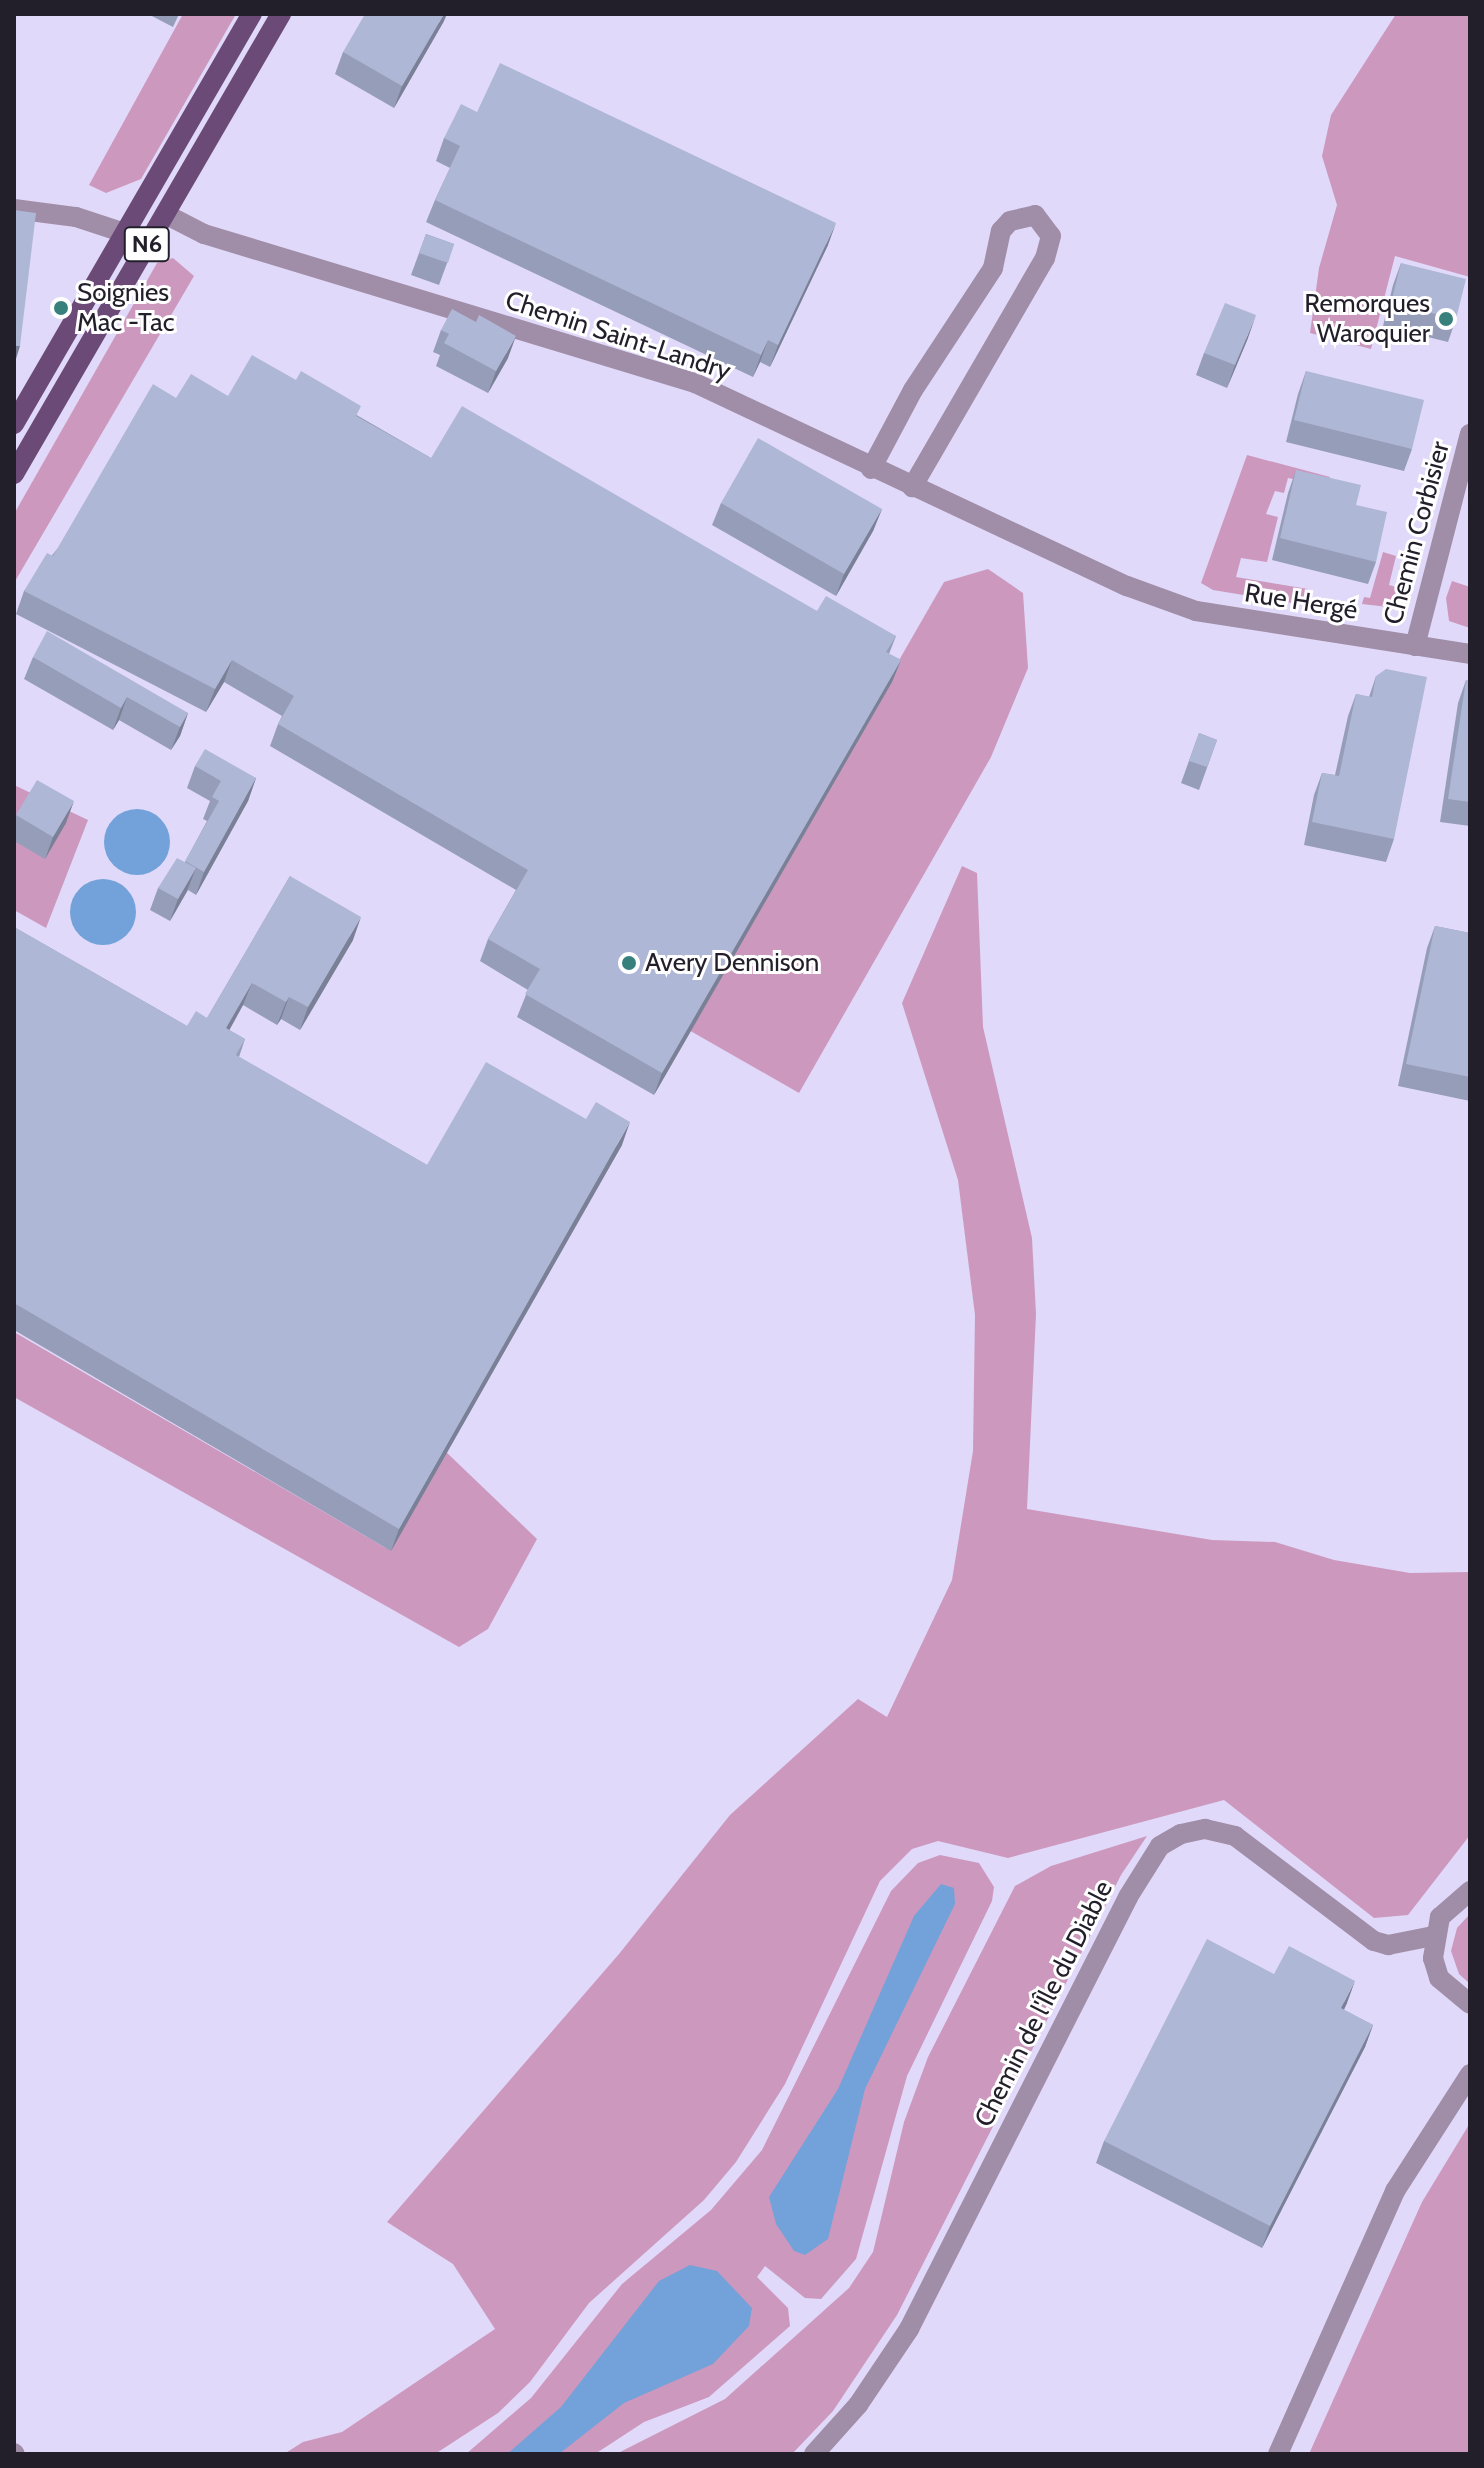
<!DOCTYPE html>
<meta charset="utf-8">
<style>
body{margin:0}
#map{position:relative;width:1484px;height:2468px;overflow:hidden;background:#e0d9fa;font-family:Cabin,sans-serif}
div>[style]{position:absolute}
.green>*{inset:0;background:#cd98be}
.water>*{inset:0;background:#72a2d9}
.round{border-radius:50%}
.minor>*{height:20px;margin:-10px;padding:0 10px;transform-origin:10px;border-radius:10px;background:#a08da7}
.major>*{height:20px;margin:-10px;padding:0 10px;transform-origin:10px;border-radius:10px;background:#6b4a78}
.wall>*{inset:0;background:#969db8}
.shaded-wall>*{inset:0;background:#7a8096}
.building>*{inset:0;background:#afb7d6}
.dots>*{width:22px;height:22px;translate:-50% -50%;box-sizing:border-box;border:4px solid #fff;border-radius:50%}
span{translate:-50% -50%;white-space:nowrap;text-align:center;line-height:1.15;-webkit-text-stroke:6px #fff;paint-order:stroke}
.shield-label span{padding:2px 6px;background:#fff;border:2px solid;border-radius:6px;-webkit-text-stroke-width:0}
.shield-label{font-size:24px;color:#221f2b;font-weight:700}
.poi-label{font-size:26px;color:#221f2b}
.left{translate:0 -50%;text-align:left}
.right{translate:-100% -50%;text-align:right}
.street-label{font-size:26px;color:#221f2b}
.frame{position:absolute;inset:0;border:16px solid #221f2b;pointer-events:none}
</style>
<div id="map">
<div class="green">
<div style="clip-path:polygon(183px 14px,236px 14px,141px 179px,106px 193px,89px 185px)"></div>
<div style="clip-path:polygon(1396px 14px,1470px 14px,1470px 277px,1395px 256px,1371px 349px,1310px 333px,1319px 268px,1337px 205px,1322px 156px,1331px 115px)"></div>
<div style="clip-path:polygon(173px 258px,194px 276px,14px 583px,14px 514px,157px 263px)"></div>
<div style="clip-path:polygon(1247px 455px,1330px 477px,1328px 486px,1288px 478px,1284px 493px,1275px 491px,1266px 514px,1278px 517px,1267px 562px,1241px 558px,1236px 577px,1308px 589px,1304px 605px,1213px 590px,1201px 583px)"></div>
<div style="clip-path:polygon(1383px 552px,1396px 556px,1389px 585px,1400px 588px,1388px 607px,1362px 604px,1364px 597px,1370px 598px)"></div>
<div style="clip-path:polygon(988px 569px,1023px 593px,1028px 668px,991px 757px,799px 1093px,687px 1029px,944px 582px)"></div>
<div style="clip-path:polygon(1452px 581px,1470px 587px,1470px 628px,1449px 621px,1446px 598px)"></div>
<div style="clip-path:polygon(14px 785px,88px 820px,46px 928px,14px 910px)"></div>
<div style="clip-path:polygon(962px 866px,977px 873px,983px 1027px,1032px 1238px,1036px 1314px,1027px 1509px,1212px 1540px,1275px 1542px,1334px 1560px,1410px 1573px,1470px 1572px,1470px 1835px,1408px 1915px,1374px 1918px,1224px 1800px,1008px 1858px,938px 1841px,912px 1849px,880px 1881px,785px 2084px,736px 2162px,704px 2200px,589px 2303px,530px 2382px,498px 2413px,435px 2454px,284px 2454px,303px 2442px,342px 2432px,495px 2329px,453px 2264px,387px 2222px,619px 1954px,730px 1815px,858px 1699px,887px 1717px,952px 1580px,973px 1451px,975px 1315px,958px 1180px,902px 1003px)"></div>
<div style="clip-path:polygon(14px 1332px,386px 1548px,444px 1450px,537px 1539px,488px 1629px,459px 1647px,14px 1397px)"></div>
<div style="clip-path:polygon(1147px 1836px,1121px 1875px,897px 2315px,833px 2411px,792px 2454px,616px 2454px,725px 2399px,849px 2288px,873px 2252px,904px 2122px,928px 2057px,1015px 1886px,1051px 1866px)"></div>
<div style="clip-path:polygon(940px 1855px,979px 1863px,994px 1887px,992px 1901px,907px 2076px,856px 2259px,821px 2299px,805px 2298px,765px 2266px,757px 2277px,788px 2308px,790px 2326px,709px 2397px,644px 2422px,595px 2454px,466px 2454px,531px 2398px,622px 2284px,711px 2210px,762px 2150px,891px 1891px,918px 1863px)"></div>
<div style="clip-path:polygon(1470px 1914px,1470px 1984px,1459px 1974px,1451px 1951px,1457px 1928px)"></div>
<div style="clip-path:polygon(1470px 2123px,1470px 2454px,1309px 2454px,1422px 2202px)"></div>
</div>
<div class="water">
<div class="round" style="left:104px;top:809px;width:66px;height:66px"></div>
<div class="round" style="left:70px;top:879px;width:66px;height:66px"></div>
<div style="clip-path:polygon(941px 1884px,954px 1888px,955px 1904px,865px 2089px,828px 2239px,805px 2255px,794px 2251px,776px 2224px,769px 2197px,838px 2089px,914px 1916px)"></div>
<div style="clip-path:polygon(690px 2265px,717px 2271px,752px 2308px,749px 2326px,713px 2364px,624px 2403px,559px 2454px,507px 2454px,561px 2407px,659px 2281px)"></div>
</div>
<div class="minor">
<div style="left:14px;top:209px;width:63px;rotate:7.4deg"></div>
<div style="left:76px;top:217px;width:52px;rotate:18.1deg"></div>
<div style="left:165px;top:214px;width:44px;rotate:27.1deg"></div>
<div style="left:204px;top:234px;width:513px;rotate:16.88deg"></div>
<div style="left:695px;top:383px;width:477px;rotate:25.2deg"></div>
<div style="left:1127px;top:586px;width:73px;rotate:19.9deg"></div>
<div style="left:1196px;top:611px;width:277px;rotate:8.9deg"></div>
<div style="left:871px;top:469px;width:89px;rotate:-62deg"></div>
<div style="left:913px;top:390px;width:146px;rotate:-56.7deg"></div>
<div style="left:993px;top:268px;width:38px;rotate:-78deg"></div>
<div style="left:1001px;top:231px;width:13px;rotate:-48deg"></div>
<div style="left:1010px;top:221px;width:26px;rotate:-13deg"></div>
<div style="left:1035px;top:215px;width:26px;rotate:53deg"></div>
<div style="left:1051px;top:236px;width:23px;rotate:105deg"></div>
<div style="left:1045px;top:258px;width:265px;rotate:120.1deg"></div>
<div style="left:1415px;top:646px;width:219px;rotate:-75.5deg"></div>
<div style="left:1470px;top:1891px;width:40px;rotate:139deg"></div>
<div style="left:1440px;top:1917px;width:42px;rotate:99.7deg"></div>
<div style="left:1433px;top:1958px;width:21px;rotate:73deg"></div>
<div style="left:1439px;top:1978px;width:40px;rotate:40deg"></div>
<div style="left:14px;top:2453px;width:1px;rotate:45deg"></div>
<div style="left:814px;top:2454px;width:66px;rotate:-48.1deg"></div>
<div style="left:858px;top:2405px;width:92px;rotate:-56.1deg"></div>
<div style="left:909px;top:2329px;width:484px;rotate:-63.1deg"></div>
<div style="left:1128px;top:1897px;width:60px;rotate:-57.9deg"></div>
<div style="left:1160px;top:1846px;width:24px;rotate:-30deg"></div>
<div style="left:1181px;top:1834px;width:25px;rotate:-12deg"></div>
<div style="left:1205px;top:1829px;width:31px;rotate:13deg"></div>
<div style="left:1235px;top:1836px;width:174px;rotate:37.1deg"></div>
<div style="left:1374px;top:1941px;width:15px;rotate:16deg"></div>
<div style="left:1388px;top:1945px;width:46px;rotate:-11.3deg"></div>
<div style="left:1278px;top:2454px;width:288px;rotate:-66deg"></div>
<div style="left:1395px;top:2191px;width:139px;rotate:-57.3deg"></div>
</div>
<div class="major">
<div style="left:14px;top:424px;width:474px;rotate:-59.9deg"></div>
<div style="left:14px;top:474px;width:532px;rotate:-59.87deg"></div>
</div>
<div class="wall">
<div style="clip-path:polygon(148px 14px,179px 14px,173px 27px)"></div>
<div style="clip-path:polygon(444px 21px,394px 108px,335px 74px,343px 52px)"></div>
<div style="clip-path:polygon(477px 112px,828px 245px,770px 367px,760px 362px,753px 377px,426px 222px,435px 200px,450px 168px,436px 161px,444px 138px)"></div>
<div style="clip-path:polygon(426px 234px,454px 244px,439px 285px,411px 275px)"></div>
<div style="clip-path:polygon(1401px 263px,1456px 319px,1448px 342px,1383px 326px,1393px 285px)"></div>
<div style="clip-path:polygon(476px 322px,508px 358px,488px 393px,436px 366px,440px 355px,433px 352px,441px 330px)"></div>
<div style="clip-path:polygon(1248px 338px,1227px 388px,1196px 375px,1204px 353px)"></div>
<div style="clip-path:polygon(1306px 371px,1412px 449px,1404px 471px,1286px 442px,1298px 394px)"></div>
<div style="clip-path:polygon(296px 380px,431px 458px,817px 611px,896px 636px,889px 654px,901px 660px,892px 682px,654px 1095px,517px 1017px,528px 990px,480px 961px,488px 939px,516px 890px,270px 746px,278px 724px,282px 716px,224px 682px,206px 712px,16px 614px,24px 591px,176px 398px,228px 396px)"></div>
<div style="clip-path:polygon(1296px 470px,1356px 505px,1376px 562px,1368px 584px,1272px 560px,1288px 493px)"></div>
<div style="clip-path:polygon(721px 503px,882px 509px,873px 531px,836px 596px,712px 525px)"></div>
<div style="clip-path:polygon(33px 657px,188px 713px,180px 736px,171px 750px,119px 720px,113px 730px,24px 679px)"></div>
<div style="clip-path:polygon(1376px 676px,1394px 839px,1386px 862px,1304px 845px,1314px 795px,1322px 773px,1335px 775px,1348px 716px,1356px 694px,1369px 697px)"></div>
<div style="clip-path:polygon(1466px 680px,1470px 681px,1470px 826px,1440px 822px,1458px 703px)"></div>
<div style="clip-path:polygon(1199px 733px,1217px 740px,1199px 790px,1181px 783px)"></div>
<div style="clip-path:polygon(195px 766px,256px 778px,248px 801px,196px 895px,188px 890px,170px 921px,150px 910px,158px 888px,185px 862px,207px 821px,203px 819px,210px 801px,187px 788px)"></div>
<div style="clip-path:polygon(16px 815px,66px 823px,45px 859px,14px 841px,14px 822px)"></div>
<div style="clip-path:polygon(290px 876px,353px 940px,300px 1030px,281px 1019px,277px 1025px,243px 1005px,229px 1030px,245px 1039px,239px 1057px,427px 1165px,622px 1145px,391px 1551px,14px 1330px,14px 927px,187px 1026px,207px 1018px)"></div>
<div style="clip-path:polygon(1435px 926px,1470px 933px,1470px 1101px,1398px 1086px,1427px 948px)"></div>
<div style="clip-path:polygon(1274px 1974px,1347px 2003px,1344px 2010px,1373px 2025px,1365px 2047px,1262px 2248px,1096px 2163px,1104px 2141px)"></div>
</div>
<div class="shaded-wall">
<div style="clip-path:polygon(444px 14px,447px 14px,444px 21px,394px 108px,402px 86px)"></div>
<div style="clip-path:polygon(836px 223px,828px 245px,770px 367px,778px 345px)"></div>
<div style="clip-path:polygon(1256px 315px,1248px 338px,1227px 388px,1235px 365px)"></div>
<div style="clip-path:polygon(516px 336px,508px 358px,488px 393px,496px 371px)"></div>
<div style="clip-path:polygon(768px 340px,760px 362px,753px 377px,761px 355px)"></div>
<div style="clip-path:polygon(14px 346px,20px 346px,15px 362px,14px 362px)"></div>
<div style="clip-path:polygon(882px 509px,873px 531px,836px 596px,844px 574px)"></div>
<div style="clip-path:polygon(232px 660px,224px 682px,206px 712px,215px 689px)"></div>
<div style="clip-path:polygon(901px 660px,892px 682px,654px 1095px,662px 1073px)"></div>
<div style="clip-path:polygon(127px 697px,119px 720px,113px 730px,121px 708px)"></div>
<div style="clip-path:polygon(188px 713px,180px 736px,171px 750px,180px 727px)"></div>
<div style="clip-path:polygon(256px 778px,248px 801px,196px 895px,204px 872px)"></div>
<div style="clip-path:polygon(74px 801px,66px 823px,45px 859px,53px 837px)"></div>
<div style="clip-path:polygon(196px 868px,187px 891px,170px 921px,178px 899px)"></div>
<div style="clip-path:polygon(361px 917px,353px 940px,300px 1030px,308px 1007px)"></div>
<div style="clip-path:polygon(252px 983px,243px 1005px,218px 1051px,226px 1028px)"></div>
<div style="clip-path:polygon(289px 997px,281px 1019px,277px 1025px,286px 1002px)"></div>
<div style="clip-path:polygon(630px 1122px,622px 1145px,391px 1551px,399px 1529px)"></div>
<div style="clip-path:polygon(1355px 1981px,1347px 2003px,1333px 2031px,1341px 2008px)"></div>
<div style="clip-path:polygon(1373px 2025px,1365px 2047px,1262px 2248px,1270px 2226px)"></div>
</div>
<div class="building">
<div style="clip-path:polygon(365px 14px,444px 14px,402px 86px,343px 52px)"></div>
<div style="clip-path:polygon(500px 63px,836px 223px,778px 345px,768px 340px,761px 355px,435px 200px,460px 146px,444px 138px,461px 104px,477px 112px)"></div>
<div style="clip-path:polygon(14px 210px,36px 213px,20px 346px,14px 346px)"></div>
<div style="clip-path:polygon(426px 234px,454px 244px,448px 263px,419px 253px)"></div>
<div style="clip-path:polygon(1401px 263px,1466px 279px,1456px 319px,1391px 303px)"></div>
<div style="clip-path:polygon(1225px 303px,1256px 315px,1235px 365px,1204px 353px)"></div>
<div style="clip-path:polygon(452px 309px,476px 322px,479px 315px,516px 336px,496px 371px,444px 343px,449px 334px,441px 330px)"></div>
<div style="clip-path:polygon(252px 355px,296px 380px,301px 371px,361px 406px,356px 416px,431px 458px,462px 406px,817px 611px,826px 596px,896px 636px,886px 652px,901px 660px,662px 1073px,525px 994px,540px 969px,488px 939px,528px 870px,278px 724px,294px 696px,232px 660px,215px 689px,24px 591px,47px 553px,53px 556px,153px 384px,176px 398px,191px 374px,228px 396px)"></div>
<div style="clip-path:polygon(1306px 371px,1424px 400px,1412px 449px,1294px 420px)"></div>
<div style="clip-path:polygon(758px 438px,882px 509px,844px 574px,721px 503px)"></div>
<div style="clip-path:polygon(1296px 470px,1361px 485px,1356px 505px,1387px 512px,1376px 562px,1280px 538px)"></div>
<div style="clip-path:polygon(47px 631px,188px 713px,180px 727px,127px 697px,121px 708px,33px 657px)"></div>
<div style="clip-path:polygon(1386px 669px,1427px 677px,1394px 839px,1312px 822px,1322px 773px,1339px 776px,1356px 694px,1372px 697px,1376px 676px)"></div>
<div style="clip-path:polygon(1466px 680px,1470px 681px,1470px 802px,1448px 799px)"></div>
<div style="clip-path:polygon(1199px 733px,1217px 740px,1207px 767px,1189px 761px)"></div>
<div style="clip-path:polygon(205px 749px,256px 778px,204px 872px,185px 861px,219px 801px,212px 797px,221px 781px,195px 766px)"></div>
<div style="clip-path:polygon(37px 780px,74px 801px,53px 837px,16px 815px)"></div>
<div style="clip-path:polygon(177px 858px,196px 868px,178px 899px,158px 888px)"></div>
<div style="clip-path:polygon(290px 876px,361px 917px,308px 1007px,289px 997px,286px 1002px,252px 983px,226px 1028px,245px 1039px,236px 1055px,427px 1165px,486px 1062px,586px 1119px,596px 1102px,630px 1122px,399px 1529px,14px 1303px,14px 927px,187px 1026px,196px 1011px,207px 1018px)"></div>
<div style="clip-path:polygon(1435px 926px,1470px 933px,1470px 1077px,1406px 1064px)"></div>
<div style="clip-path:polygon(1207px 1939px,1274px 1974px,1289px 1946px,1355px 1981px,1341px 2008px,1373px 2025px,1270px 2226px,1104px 2141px)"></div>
</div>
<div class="dots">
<div style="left:61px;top:308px;background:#38807c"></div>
<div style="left:1446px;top:319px;background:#38807c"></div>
<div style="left:629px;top:963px;background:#38807c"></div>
</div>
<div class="shield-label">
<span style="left:147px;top:244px">N6</span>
</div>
<div class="poi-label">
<span class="left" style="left:77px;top:308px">Soignies<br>Mac -Tac</span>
<span class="right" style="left:1430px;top:319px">Remorques<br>Waroquier</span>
<span class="left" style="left:645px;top:963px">Avery Dennison</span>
</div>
<div class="street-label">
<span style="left:618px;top:336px;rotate:18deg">Chemin Saint-Landry</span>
<span style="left:1417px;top:533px;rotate:-75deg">Chemin Corbisier</span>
<span style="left:1301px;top:602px;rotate:9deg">Rue Hergé</span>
<span style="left:1044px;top:2004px;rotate:-63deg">Chemin de l'Île du Diable</span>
</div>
<div class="frame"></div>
</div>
